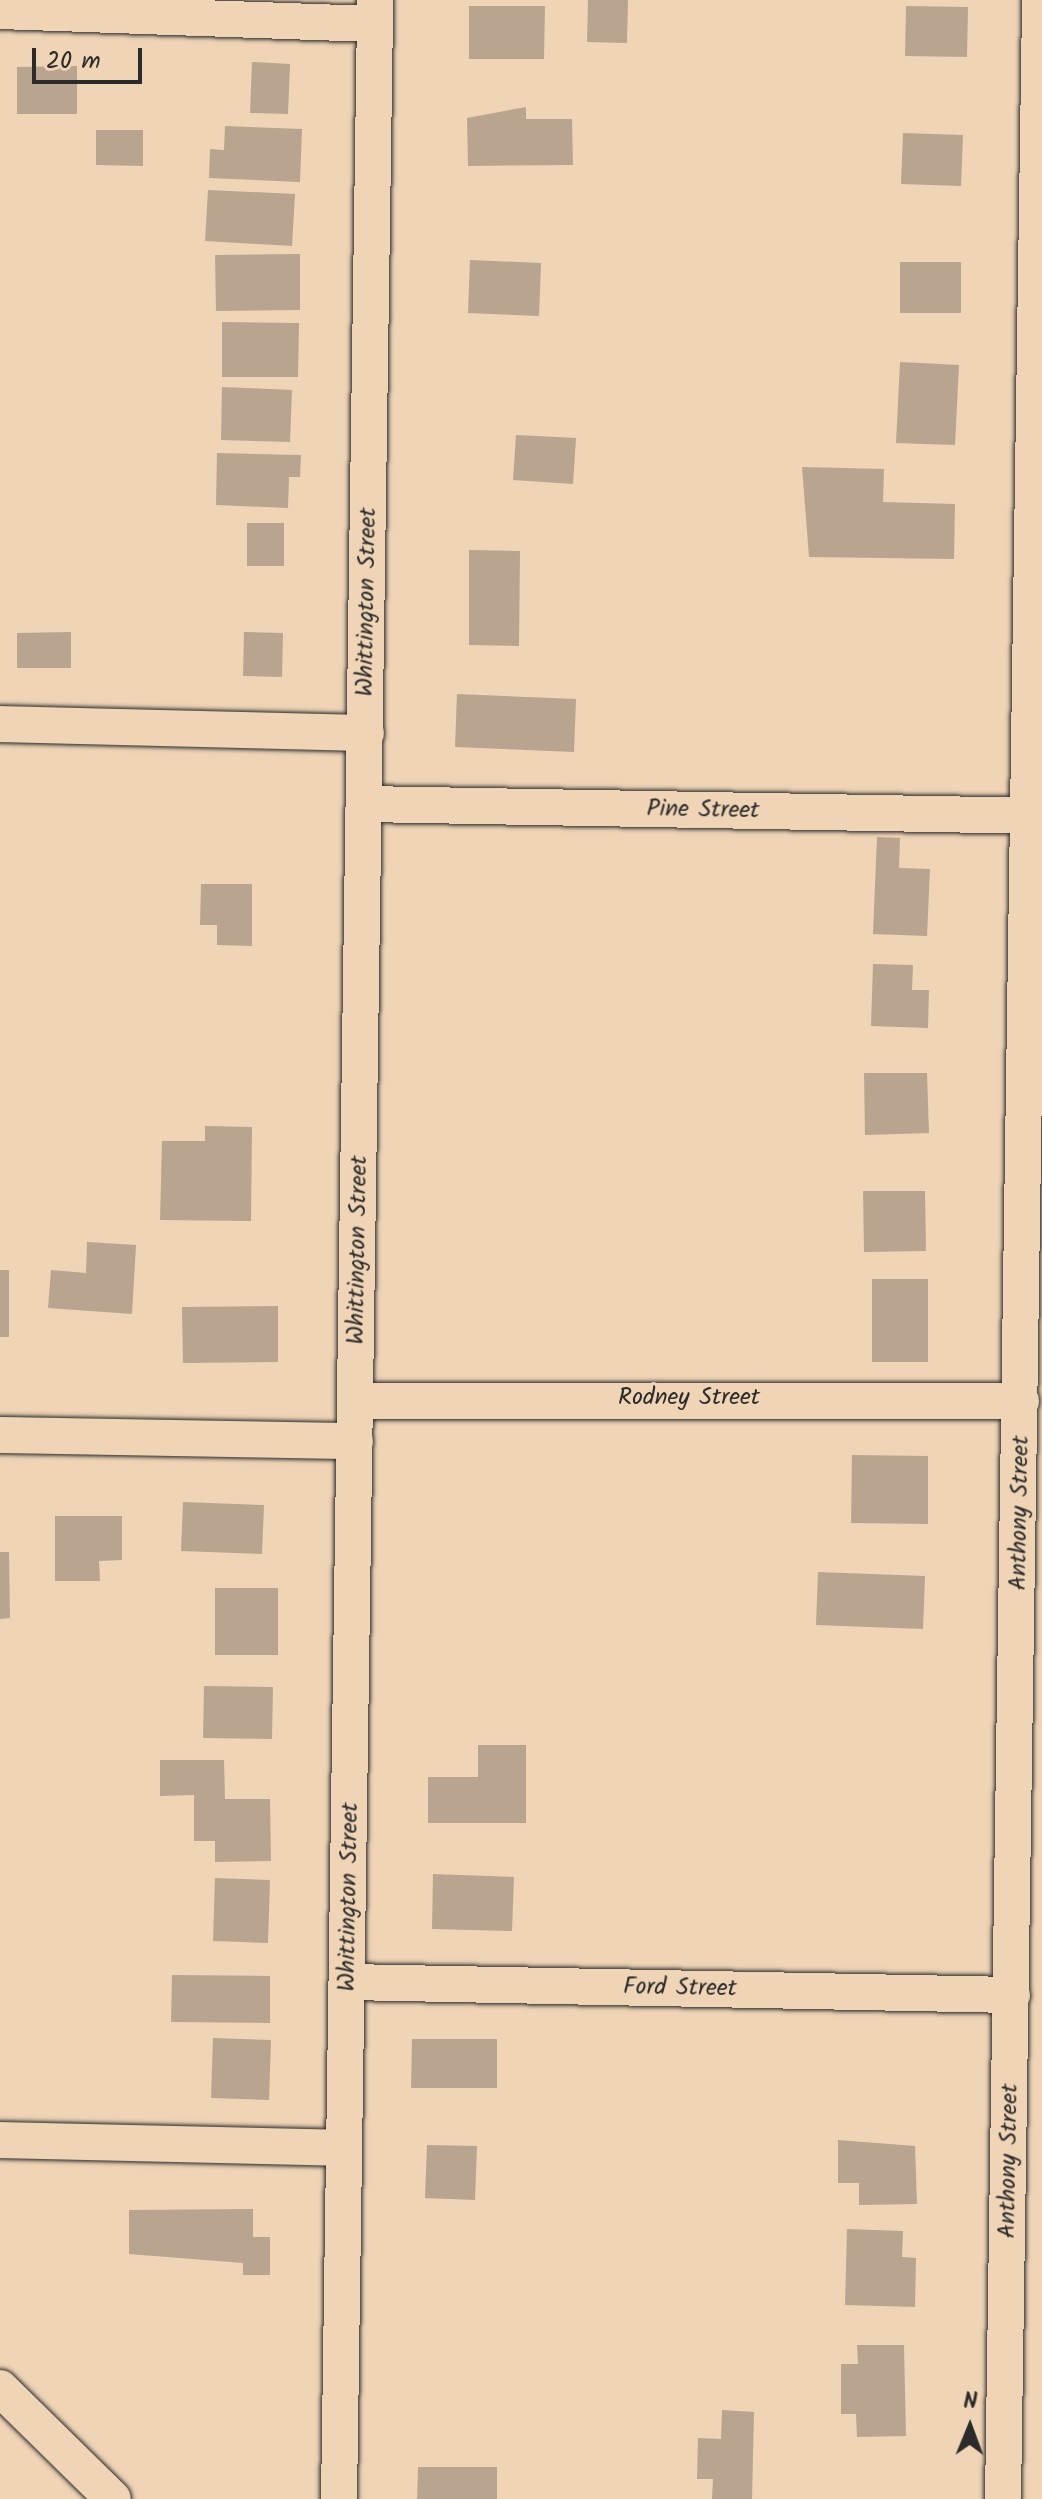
<!DOCTYPE html>
<style>
body{margin:0}
#map{position:relative;width:1042px;height:2499px;overflow:hidden;background:#efd4b6;font-family:Kalam,sans-serif}
div>[style]{position:absolute}
.building>*{inset:0;background:#b9a48f}
.roads{filter:drop-shadow(0 0 2px #2b2b2b) drop-shadow(0 0 2px #2b2b2b)}
.minor>*{height:36px;margin:-18px;padding:0 18px;transform-origin:18px;border-radius:18px;background:#efd4b6}
span{translate:-50% -50%;white-space:nowrap;text-align:center;line-height:1.15;-webkit-text-stroke:6px #efd4b6;paint-order:stroke}
.street-label{font-size:24px;color:#2b2b2b}
.north{position:absolute;left:930px;top:2387px;width:80px;height:80px;-webkit-text-stroke:6px #efd4b6;paint-order:stroke;rotate:1deg;font-size:22px;font-weight:700;line-height:32px;text-align:center;color:#2b2b2b}
.north::after{content:'';display:block;margin:auto;width:28px;height:36px;background:#2b2b2b;clip-path:polygon(50% 0,100% 100%,50% 72%,0 100%)}
.scale{position:absolute;left:32px;top:48px;width:110px;height:36px;box-sizing:border-box;border:4px solid #2b2b2b;border-top:0;padding-left:10px;font-size:24px;line-height:28px;white-space:nowrap;color:#2b2b2b;-webkit-text-stroke:6px #efd4b6;paint-order:stroke}
</style>
<div id="map">
<div class="building">
<div style="clip-path:polygon(588px 0,628px 0,627px 43px,587px 42px)"></div>
<div style="clip-path:polygon(469px 6px,545px 6px,544px 59px,469px 59px)"></div>
<div style="clip-path:polygon(906px 6px,968px 7px,967px 57px,905px 56px)"></div>
<div style="clip-path:polygon(252px 62px,290px 64px,288px 114px,250px 113px)"></div>
<div style="clip-path:polygon(77px 66px,77px 114px,17px 114px,17px 67px)"></div>
<div style="clip-path:polygon(526px 107px,526px 119px,572px 119px,573px 165px,468px 166px,467px 118px)"></div>
<div style="clip-path:polygon(225px 126px,302px 129px,300px 182px,209px 178px,210px 149px,224px 150px)"></div>
<div style="clip-path:polygon(96px 130px,143px 130px,143px 166px,96px 165px)"></div>
<div style="clip-path:polygon(903px 133px,963px 135px,961px 186px,901px 184px)"></div>
<div style="clip-path:polygon(208px 190px,295px 194px,292px 246px,205px 241px)"></div>
<div style="clip-path:polygon(300px 254px,300px 310px,216px 311px,215px 255px)"></div>
<div style="clip-path:polygon(470px 260px,541px 263px,539px 316px,468px 313px)"></div>
<div style="clip-path:polygon(900px 262px,961px 262px,961px 313px,900px 313px)"></div>
<div style="clip-path:polygon(222px 322px,299px 323px,298px 377px,222px 377px)"></div>
<div style="clip-path:polygon(900px 362px,959px 365px,955px 445px,896px 443px)"></div>
<div style="clip-path:polygon(222px 387px,292px 390px,290px 442px,221px 440px)"></div>
<div style="clip-path:polygon(516px 435px,576px 438px,573px 484px,513px 480px)"></div>
<div style="clip-path:polygon(217px 453px,301px 455px,300px 477px,289px 477px,288px 508px,216px 505px)"></div>
<div style="clip-path:polygon(802px 467px,884px 469px,883px 502px,955px 504px,954px 559px,809px 557px)"></div>
<div style="clip-path:polygon(247px 523px,284px 523px,284px 566px,247px 566px)"></div>
<div style="clip-path:polygon(469px 550px,520px 551px,519px 646px,469px 645px)"></div>
<div style="clip-path:polygon(71px 632px,71px 668px,17px 668px,17px 633px)"></div>
<div style="clip-path:polygon(244px 632px,283px 633px,282px 677px,243px 676px)"></div>
<div style="clip-path:polygon(457px 694px,576px 699px,574px 752px,455px 747px)"></div>
<div style="clip-path:polygon(877px 837px,900px 838px,899px 868px,930px 869px,927px 936px,873px 934px)"></div>
<div style="clip-path:polygon(201px 884px,252px 884px,252px 946px,217px 945px,217px 925px,200px 925px)"></div>
<div style="clip-path:polygon(873px 964px,913px 965px,912px 990px,929px 990px,928px 1028px,871px 1026px)"></div>
<div style="clip-path:polygon(864px 1073px,927px 1073px,929px 1133px,865px 1135px)"></div>
<div style="clip-path:polygon(205px 1126px,252px 1127px,251px 1221px,160px 1220px,162px 1141px,205px 1141px)"></div>
<div style="clip-path:polygon(863px 1191px,925px 1191px,926px 1251px,864px 1252px)"></div>
<div style="clip-path:polygon(87px 1242px,136px 1245px,132px 1314px,48px 1308px,51px 1270px,86px 1273px)"></div>
<div style="clip-path:polygon(0 1270px,9px 1270px,9px 1337px,0 1337px)"></div>
<div style="clip-path:polygon(872px 1279px,928px 1279px,928px 1362px,872px 1362px)"></div>
<div style="clip-path:polygon(278px 1306px,278px 1362px,183px 1363px,182px 1307px)"></div>
<div style="clip-path:polygon(852px 1455px,928px 1456px,928px 1524px,851px 1523px)"></div>
<div style="clip-path:polygon(183px 1502px,264px 1505px,262px 1554px,181px 1551px)"></div>
<div style="clip-path:polygon(55px 1516px,122px 1516px,122px 1560px,99px 1561px,100px 1581px,55px 1581px)"></div>
<div style="clip-path:polygon(0 1552px,9px 1552px,10px 1618px,0 1619px)"></div>
<div style="clip-path:polygon(818px 1572px,925px 1576px,923px 1629px,816px 1625px)"></div>
<div style="clip-path:polygon(215px 1588px,278px 1588px,278px 1655px,215px 1655px)"></div>
<div style="clip-path:polygon(204px 1686px,273px 1687px,272px 1739px,203px 1738px)"></div>
<div style="clip-path:polygon(478px 1745px,526px 1745px,526px 1823px,428px 1823px,428px 1777px,478px 1777px)"></div>
<div style="clip-path:polygon(160px 1760px,224px 1760px,225px 1799px,270px 1799px,271px 1861px,215px 1862px,215px 1841px,194px 1841px,194px 1795px,160px 1796px)"></div>
<div style="clip-path:polygon(433px 1874px,514px 1877px,512px 1931px,432px 1929px)"></div>
<div style="clip-path:polygon(215px 1878px,270px 1880px,268px 1943px,213px 1941px)"></div>
<div style="clip-path:polygon(172px 1975px,270px 1976px,270px 2023px,171px 2022px)"></div>
<div style="clip-path:polygon(213px 2038px,271px 2040px,269px 2100px,211px 2098px)"></div>
<div style="clip-path:polygon(412px 2039px,497px 2039px,497px 2088px,411px 2088px)"></div>
<div style="clip-path:polygon(838px 2140px,915px 2146px,917px 2204px,859px 2205px,859px 2183px,838px 2183px)"></div>
<div style="clip-path:polygon(427px 2145px,477px 2146px,475px 2200px,425px 2198px)"></div>
<div style="clip-path:polygon(253px 2209px,253px 2237px,270px 2237px,270px 2275px,243px 2275px,243px 2263px,129px 2254px,129px 2210px)"></div>
<div style="clip-path:polygon(847px 2229px,903px 2231px,902px 2257px,916px 2258px,915px 2307px,845px 2305px)"></div>
<div style="clip-path:polygon(857px 2345px,904px 2345px,906px 2436px,857px 2437px,856px 2414px,841px 2414px,841px 2364px,858px 2364px)"></div>
<div style="clip-path:polygon(722px 2410px,754px 2412px,752px 2499px,712px 2499px,713px 2479px,697px 2479px,698px 2438px,721px 2439px)"></div>
<div style="clip-path:polygon(418px 2467px,497px 2467px,497px 2499px,417px 2499px)"></div>
</div>
<div class="roads">
<div class="minor">
<div style="left:0;top:11px;width:375px;rotate:2deg"></div>
<div style="left:0;top:724px;width:366px;rotate:1.4deg"></div>
<div style="left:364px;top:804px;width:678px;rotate:1.01deg"></div>
<div style="left:356px;top:1401px;width:665px"></div>
<div style="left:0;top:1435px;width:355px;rotate:1deg"></div>
<div style="left:348px;top:1982px;width:664px;rotate:1.12deg"></div>
<div style="left:0;top:2140px;width:343px;rotate:1.3deg"></div>
<div style="left:0;top:2388px;width:158px;rotate:44.5deg"></div>
<div style="left:339px;top:2499px;width:2499px;rotate:-89.17deg"></div>
<div style="left:1003px;top:2499px;width:2499px;rotate:-89.15deg"></div>
</div>
</div>
<div class="street-label">
<span style="left:367px;top:602px;rotate:-89deg">Whittington Street</span>
<span style="left:703px;top:810px;rotate:1deg">Pine Street</span>
<span style="left:358px;top:1250px;rotate:-89deg">Whittington Street</span>
<span style="left:689px;top:1398px">Rodney Street</span>
<span style="left:1020px;top:1513px;rotate:-89deg">Anthony Street</span>
<span style="left:349px;top:1897px;rotate:-89deg">Whittington Street</span>
<span style="left:680px;top:1988px;rotate:1deg">Ford Street</span>
<span style="left:1009px;top:2161px;rotate:-89deg">Anthony Street</span>
</div>
<div class="north">N</div>
<div class="scale">20 m</div>
</div>
